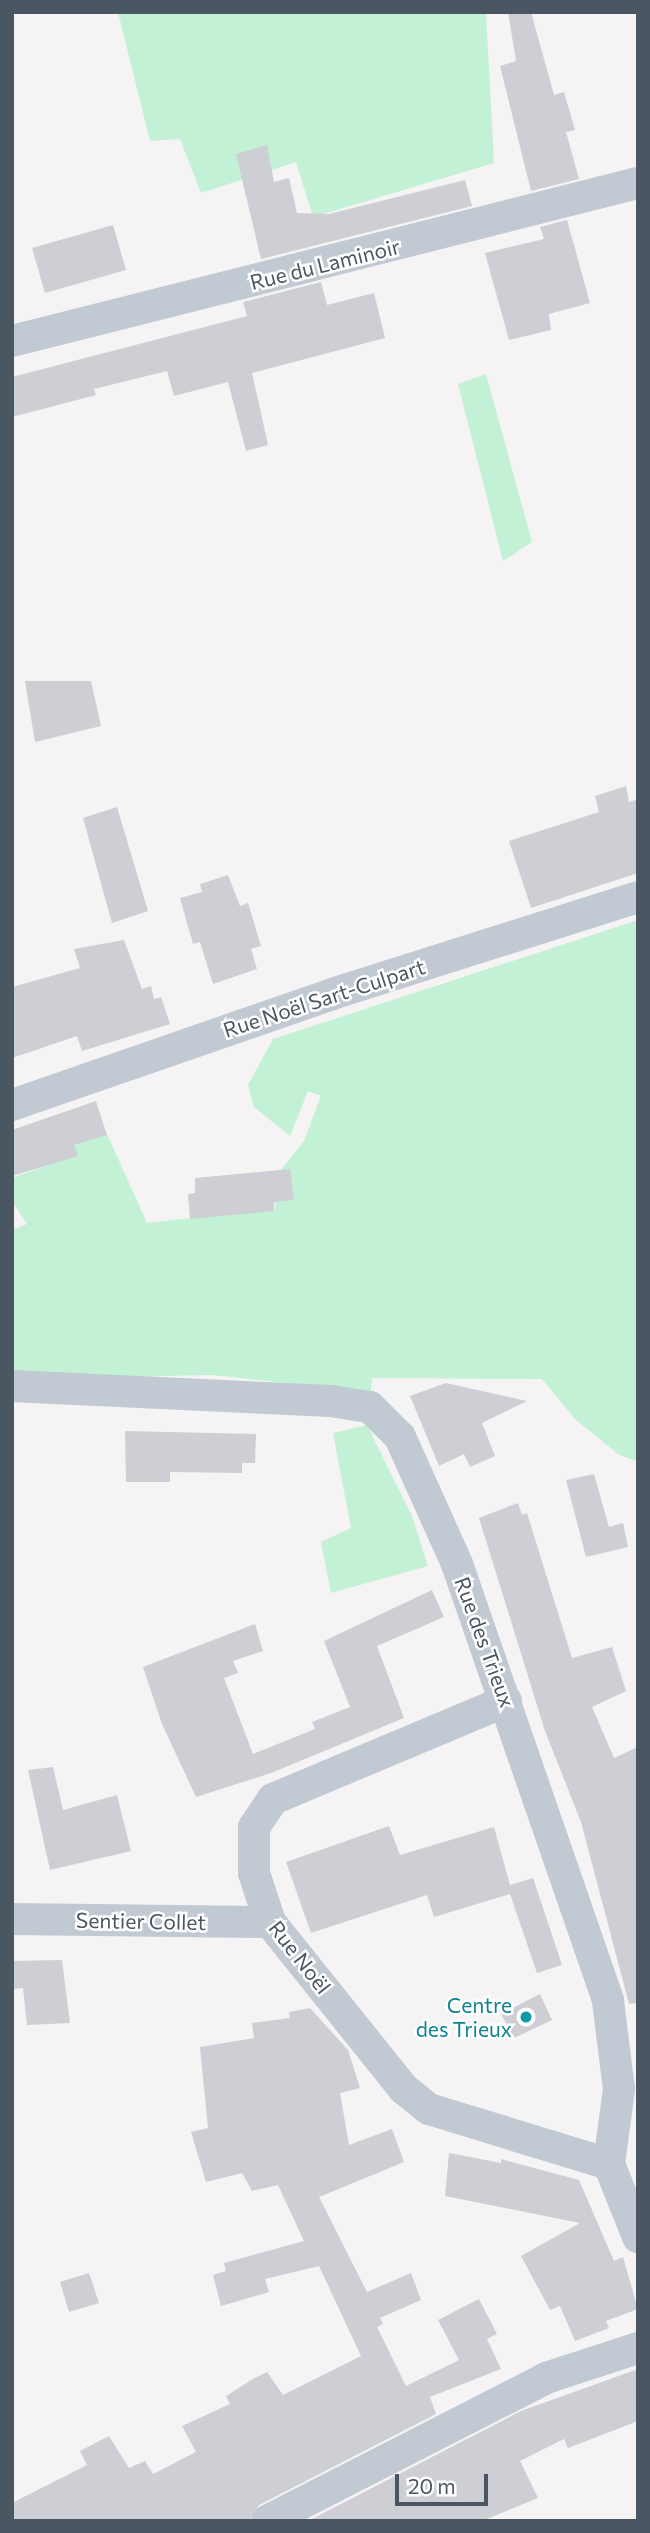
<!DOCTYPE html>
<meta charset="utf-8">
<style>
body{margin:0}
#map{position:relative;width:650px;height:2533px;overflow:hidden;background:#f5f3f3;font-family:Commissioner,sans-serif}
div>[style]{position:absolute}
.green>*{inset:0;background:#c3f1d5}
.building>*{inset:0;background:#cdcfd5}
.minor>*{height:32px;margin:-16px;padding:0 16px;transform-origin:16px;border-radius:16px;background:#c1cad2}
.dots>*{width:19px;height:19px;translate:-50% -50%;box-sizing:border-box;border:4px solid #fff;border-radius:50%}
span{translate:-50% -50%;white-space:nowrap;text-align:center;line-height:1.15;-webkit-text-stroke:5px #fff;paint-order:stroke}
.street-label{font-size:21px;color:#4a5661}
.culture-label{font-size:21px;color:#0d838f}
.right{translate:-100% -50%;text-align:right}
.frame{position:absolute;inset:0;border:14px solid #4a5661;pointer-events:none}
.scale{position:absolute;left:395px;top:2474px;width:93px;height:32px;box-sizing:border-box;border:4px solid #4a5661;border-top:0;padding-left:9px;font-size:21px;line-height:24px;white-space:nowrap;color:#4a5661;-webkit-text-stroke:5px #fff;paint-order:stroke}
</style>
<div id="map">
<div class="green">
<div style="clip-path:polygon(118px 12px,486px 12px,494px 163px,313px 217px,296px 162px,201px 193px,180px 139px,150px 141px)"></div>
<div style="clip-path:polygon(486px 374px,532px 542px,503px 561px,458px 384px)"></div>
<div style="clip-path:polygon(638px 920px,638px 1462px,618px 1454px,575px 1419px,542px 1379px,372px 1378px,371px 1392px,212px 1375px,12px 1379px,12px 1230px,27px 1224px,12px 1201px,12px 1178px,76px 1155px,74px 1145px,107px 1134px,147px 1223px,275px 1209px,273px 1180px,304px 1141px,321px 1096px,308px 1091px,290px 1136px,254px 1107px,248px 1085px,273px 1039px)"></div>
<div style="clip-path:polygon(367px 1425px,412px 1516px,428px 1566px,331px 1593px,321px 1542px,351px 1528px,333px 1433px)"></div>
</div>
<div class="building">
<div style="clip-path:polygon(508px 12px,531px 12px,554px 95px,564px 92px,575px 130px,566px 132px,579px 179px,531px 191px,500px 66px,516px 61px)"></div>
<div style="clip-path:polygon(267px 145px,274px 182px,289px 178px,297px 213px,329px 214px,465px 180px,472px 206px,261px 259px,236px 154px)"></div>
<div style="clip-path:polygon(567px 220px,590px 303px,549px 314px,551px 330px,509px 340px,485px 253px,544px 239px,540px 227px)"></div>
<div style="clip-path:polygon(113px 225px,126px 270px,45px 293px,32px 248px)"></div>
<div style="clip-path:polygon(321px 282px,327px 305px,374px 293px,385px 338px,252px 373px,268px 445px,246px 451px,228px 382px,174px 396px,167px 371px,94px 389px,96px 395px,12px 417px,12px 377px,247px 316px,243px 302px)"></div>
<div style="clip-path:polygon(25px 681px,91px 681px,101px 726px,35px 742px)"></div>
<div style="clip-path:polygon(626px 786px,629px 802px,638px 799px,638px 873px,531px 908px,509px 841px,599px 812px,595px 796px)"></div>
<div style="clip-path:polygon(117px 807px,148px 911px,112px 923px,83px 818px)"></div>
<div style="clip-path:polygon(228px 875px,240px 906px,248px 903px,261px 946px,251px 949px,257px 969px,213px 984px,200px 942px,193px 944px,180px 898px,202px 892px,200px 884px)"></div>
<div style="clip-path:polygon(124px 940px,142px 989px,151px 986px,154px 999px,161px 997px,170px 1024px,82px 1051px,77px 1036px,12px 1058px,12px 987px,80px 968px,74px 949px)"></div>
<div style="clip-path:polygon(96px 1101px,107px 1135px,74px 1145px,78px 1156px,12px 1176px,12px 1130px)"></div>
<div style="clip-path:polygon(290px 1169px,294px 1200px,274px 1202px,274px 1211px,190px 1219px,188px 1194px,195px 1193px,195px 1178px)"></div>
<div style="clip-path:polygon(446px 1383px,527px 1401px,482px 1423px,495px 1456px,470px 1467px,464px 1454px,439px 1466px,410px 1396px)"></div>
<div style="clip-path:polygon(125px 1431px,256px 1434px,255px 1463px,242px 1463px,242px 1473px,170px 1472px,170px 1482px,126px 1482px)"></div>
<div style="clip-path:polygon(594px 1474px,609px 1527px,623px 1523px,628px 1547px,586px 1557px,566px 1480px)"></div>
<div style="clip-path:polygon(518px 1503px,522px 1515px,527px 1513px,572px 1658px,612px 1647px,626px 1691px,592px 1707px,614px 1758px,638px 1747px,638px 2003px,629px 2004px,581px 1822px,545px 1731px,479px 1518px)"></div>
<div style="clip-path:polygon(432px 1590px,444px 1617px,377px 1646px,404px 1718px,271px 1773px,196px 1797px,162px 1724px,143px 1667px,255px 1624px,263px 1651px,233px 1661px,238px 1673px,224px 1678px,253px 1754px,315px 1729px,312px 1722px,350px 1707px,324px 1641px)"></div>
<div style="clip-path:polygon(53px 1767px,63px 1810px,117px 1795px,131px 1851px,50px 1870px,28px 1770px)"></div>
<div style="clip-path:polygon(389px 1826px,400px 1855px,494px 1827px,510px 1885px,533px 1878px,562px 1965px,537px 1973px,510px 1894px,434px 1917px,427px 1895px,311px 1933px,286px 1862px)"></div>
<div style="clip-path:polygon(62px 1960px,70px 2023px,27px 2025px,23px 1988px,12px 1989px,12px 1961px)"></div>
<div style="clip-path:polygon(540px 1994px,552px 2020px,514px 2038px,501px 2014px)"></div>
<div style="clip-path:polygon(310px 2008px,348px 2050px,360px 2088px,340px 2093px,349px 2145px,392px 2129px,404px 2162px,319px 2197px,367px 2292px,411px 2273px,421px 2300px,380px 2318px,383px 2324px,377px 2327px,406px 2386px,459px 2360px,438px 2320px,479px 2299px,497px 2334px,487px 2339px,501px 2369px,430px 2397px,436px 2414px,259px 2505px,249px 2521px,12px 2521px,12px 2503px,87px 2465px,80px 2451px,109px 2436px,129px 2468px,145px 2461px,153px 2474px,196px 2452px,182px 2426px,230px 2404px,226px 2396px,253px 2379px,267px 2372px,283px 2395px,361px 2356px,319px 2266px,265px 2279px,269px 2292px,221px 2306px,213px 2275px,226px 2271px,224px 2263px,304px 2241px,278px 2185px,252px 2191px,242px 2173px,206px 2182px,191px 2132px,208px 2128px,200px 2047px,254px 2038px,252px 2023px,290px 2018px,289px 2012px)"></div>
<div style="clip-path:polygon(449px 2153px,501px 2163px,501px 2159px,579px 2180px,614px 2261px,623px 2257px,638px 2309px,606px 2321px,609px 2328px,575px 2341px,560px 2306px,550px 2310px,521px 2256px,580px 2223px,445px 2196px)"></div>
<div style="clip-path:polygon(89px 2273px,99px 2303px,69px 2312px,60px 2282px)"></div>
<div style="clip-path:polygon(638px 2369px,638px 2421px,568px 2448px,564px 2439px,520px 2461px,538px 2498px,482px 2521px,308px 2521px,521px 2411px)"></div>
</div>
<div class="minor">
<div style="left:12px;top:341px;width:646px;rotate:-14.17deg"></div>
<div style="left:12px;top:1105px;width:339px;rotate:-19.1deg"></div>
<div style="left:332px;top:994px;width:321px;rotate:-17.6deg"></div>
<div style="left:12px;top:1386px;width:319px;rotate:2.7deg"></div>
<div style="left:331px;top:1401px;width:39px;rotate:9deg"></div>
<div style="left:370px;top:1407px;width:42px;rotate:45deg"></div>
<div style="left:400px;top:1437px;width:139px;rotate:65.8deg"></div>
<div style="left:457px;top:1564px;width:462px;rotate:70.9deg"></div>
<div style="left:608px;top:2001px;width:89px;rotate:82.9deg"></div>
<div style="left:619px;top:2089px;width:76px;rotate:97.6deg"></div>
<div style="left:609px;top:2164px;width:79px;rotate:68.3deg"></div>
<div style="left:506px;top:1701px;width:253px;rotate:157.2deg"></div>
<div style="left:273px;top:1799px;width:34px;rotate:124deg"></div>
<div style="left:254px;top:1827px;width:46px;rotate:90deg"></div>
<div style="left:254px;top:1873px;width:52px;rotate:71.9deg"></div>
<div style="left:270px;top:1922px;width:214px;rotate:51.3deg"></div>
<div style="left:404px;top:2089px;width:32px;rotate:39deg"></div>
<div style="left:429px;top:2109px;width:188px;rotate:17deg"></div>
<div style="left:12px;top:1919px;width:258px;rotate:0.7deg"></div>
<div style="left:267px;top:2521px;width:314px;rotate:-27.1deg"></div>
<div style="left:546px;top:2378px;width:97px;rotate:-18.1deg"></div>
</div>
<div class="dots">
<div style="left:526px;top:2017px;background:#0f9aa8"></div>
</div>
<div class="street-label">
<span style="left:325px;top:264px;rotate:-14deg">Rue du Laminoir</span>
<span style="left:324px;top:998px;rotate:-18deg">Rue Noël Sart-Culpart</span>
<span style="left:485px;top:1642px;rotate:70deg">Rue des Trieux</span>
<span style="left:141px;top:1921px;rotate:1deg">Sentier Collet</span>
<span style="left:300px;top:1957px;rotate:52deg">Rue Noël</span>
</div>
<div class="culture-label">
<span class="right" style="left:512px;top:2017px">Centre<br>des Trieux</span>
</div>
<div class="frame"></div>
<div class="scale">20 m</div>
</div>
